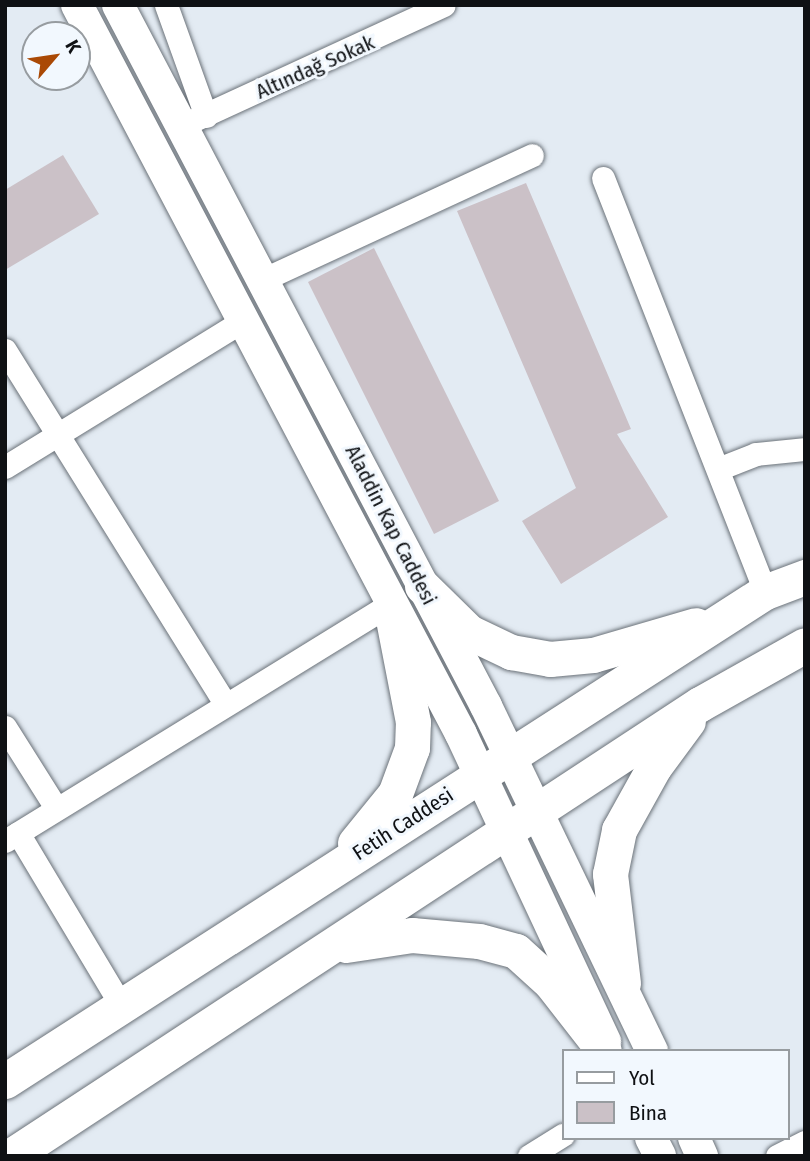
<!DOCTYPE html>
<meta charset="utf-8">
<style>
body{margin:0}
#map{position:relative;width:810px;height:1161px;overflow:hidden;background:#e3ebf3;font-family:"Fira Sans Condensed",sans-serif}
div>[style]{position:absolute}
.building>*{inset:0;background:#cbc1c7}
.roads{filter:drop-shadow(0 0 2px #6b7279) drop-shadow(0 0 2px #6b7279)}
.street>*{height:23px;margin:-11.5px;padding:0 11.5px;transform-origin:11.5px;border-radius:11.5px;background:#fff}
.secondary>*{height:32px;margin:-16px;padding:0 16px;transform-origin:16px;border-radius:16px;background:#fff}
.primary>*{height:35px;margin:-17.5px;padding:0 17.5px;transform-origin:17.5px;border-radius:17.5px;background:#fff}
span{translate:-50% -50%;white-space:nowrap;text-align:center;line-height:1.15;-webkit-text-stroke:6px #f2f8fe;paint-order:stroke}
.street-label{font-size:21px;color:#0f1114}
.frame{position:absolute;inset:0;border:7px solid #0f1114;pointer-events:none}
.legend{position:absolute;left:562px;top:1049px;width:228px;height:91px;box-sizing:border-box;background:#f2f8fe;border:2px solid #979ca0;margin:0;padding:9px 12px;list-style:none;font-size:21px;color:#0f1114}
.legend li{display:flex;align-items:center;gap:14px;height:35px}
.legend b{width:35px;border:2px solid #979ca0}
.north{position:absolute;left:21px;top:21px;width:70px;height:70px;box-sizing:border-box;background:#f2f8fe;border:2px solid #979ca0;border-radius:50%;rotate:61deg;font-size:19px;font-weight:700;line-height:28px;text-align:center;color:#0f1114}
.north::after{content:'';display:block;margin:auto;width:24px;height:32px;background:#aa4905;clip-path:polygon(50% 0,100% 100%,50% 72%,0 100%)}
</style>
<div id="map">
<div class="building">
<div style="clip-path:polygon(63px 155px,99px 214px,5px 270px,5px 190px)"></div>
<div style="clip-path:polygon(526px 183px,631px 429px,617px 434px,668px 517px,561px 584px,522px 521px,576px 488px,457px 211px)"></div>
<div style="clip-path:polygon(374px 248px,499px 501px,434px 534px,308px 282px)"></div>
</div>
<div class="roads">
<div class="street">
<div style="left:166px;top:5px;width:118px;rotate:70.2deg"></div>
<div style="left:183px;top:125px;width:287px;rotate:-24.7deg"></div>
<div style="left:603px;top:178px;width:445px;rotate:68.6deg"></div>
<div style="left:264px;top:279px;width:295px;rotate:-24.8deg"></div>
<div style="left:5px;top:350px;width:417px;rotate:58.1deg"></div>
<div style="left:5px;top:467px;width:277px;rotate:-31.6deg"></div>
<div style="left:718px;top:469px;width:41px;rotate:-21.5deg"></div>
<div style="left:756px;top:454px;width:49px;rotate:-5.8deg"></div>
<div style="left:5px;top:727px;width:96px;rotate:57.8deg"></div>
<div style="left:18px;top:833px;width:200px;rotate:59.1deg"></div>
<div style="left:5px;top:841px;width:452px;rotate:-31.6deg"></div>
<div style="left:529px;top:1156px;width:40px;rotate:-32deg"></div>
<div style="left:777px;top:1156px;width:31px;rotate:-27deg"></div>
</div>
<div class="secondary">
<div style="left:77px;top:5px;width:824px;rotate:62.22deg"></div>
<div style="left:461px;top:734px;width:340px;rotate:64.9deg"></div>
<div style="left:118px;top:5px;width:792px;rotate:62.3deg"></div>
<div style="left:486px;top:706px;width:383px;rotate:64.3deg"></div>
<div style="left:651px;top:1138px;width:20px;rotate:63deg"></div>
<div style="left:694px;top:1138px;width:20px;rotate:66deg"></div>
</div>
<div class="primary">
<div style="left:422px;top:586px;width:66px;rotate:44.4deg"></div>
<div style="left:469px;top:632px;width:47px;rotate:25.5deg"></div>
<div style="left:511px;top:652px;width:40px;rotate:10deg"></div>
<div style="left:550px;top:659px;width:43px;rotate:-5.3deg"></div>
<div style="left:593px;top:655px;width:107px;rotate:-16.2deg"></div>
<div style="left:355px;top:843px;width:63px;rotate:-50.8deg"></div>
<div style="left:395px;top:794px;width:49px;rotate:-69.7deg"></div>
<div style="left:412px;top:748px;width:26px;rotate:-88deg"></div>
<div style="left:413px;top:722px;width:120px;rotate:-101deg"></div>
<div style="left:346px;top:945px;width:67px;rotate:-8.6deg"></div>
<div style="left:412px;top:935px;width:67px;rotate:5.1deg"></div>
<div style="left:479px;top:941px;width:38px;rotate:15deg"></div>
<div style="left:516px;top:951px;width:47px;rotate:42.4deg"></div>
<div style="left:551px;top:983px;width:86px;rotate:52.1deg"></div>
<div style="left:623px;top:983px;width:110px;rotate:-96.8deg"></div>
<div style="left:610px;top:874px;width:45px;rotate:-78.4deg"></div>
<div style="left:619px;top:830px;width:72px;rotate:-60.9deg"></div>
<div style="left:654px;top:767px;width:57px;rotate:-53.5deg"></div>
<div style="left:5px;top:1081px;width:904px;rotate:-32.76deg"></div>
<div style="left:765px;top:592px;width:43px;rotate:-20.6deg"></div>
<div style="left:11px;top:1156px;width:824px;rotate:-33.27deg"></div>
<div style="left:700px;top:704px;width:120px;rotate:-29.3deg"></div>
</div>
</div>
<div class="street-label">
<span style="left:315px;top:67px;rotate:-24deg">Altındağ Sokak</span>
<span style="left:391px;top:525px;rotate:63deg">Aladdin Kap Caddesi</span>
<span style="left:403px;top:824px;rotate:-33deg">Fetih Caddesi</span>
</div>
<div class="frame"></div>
<ul class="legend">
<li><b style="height:9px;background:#fff"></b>Yol</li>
<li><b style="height:19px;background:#cbc1c7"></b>Bina</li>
</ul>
<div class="north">K</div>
</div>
